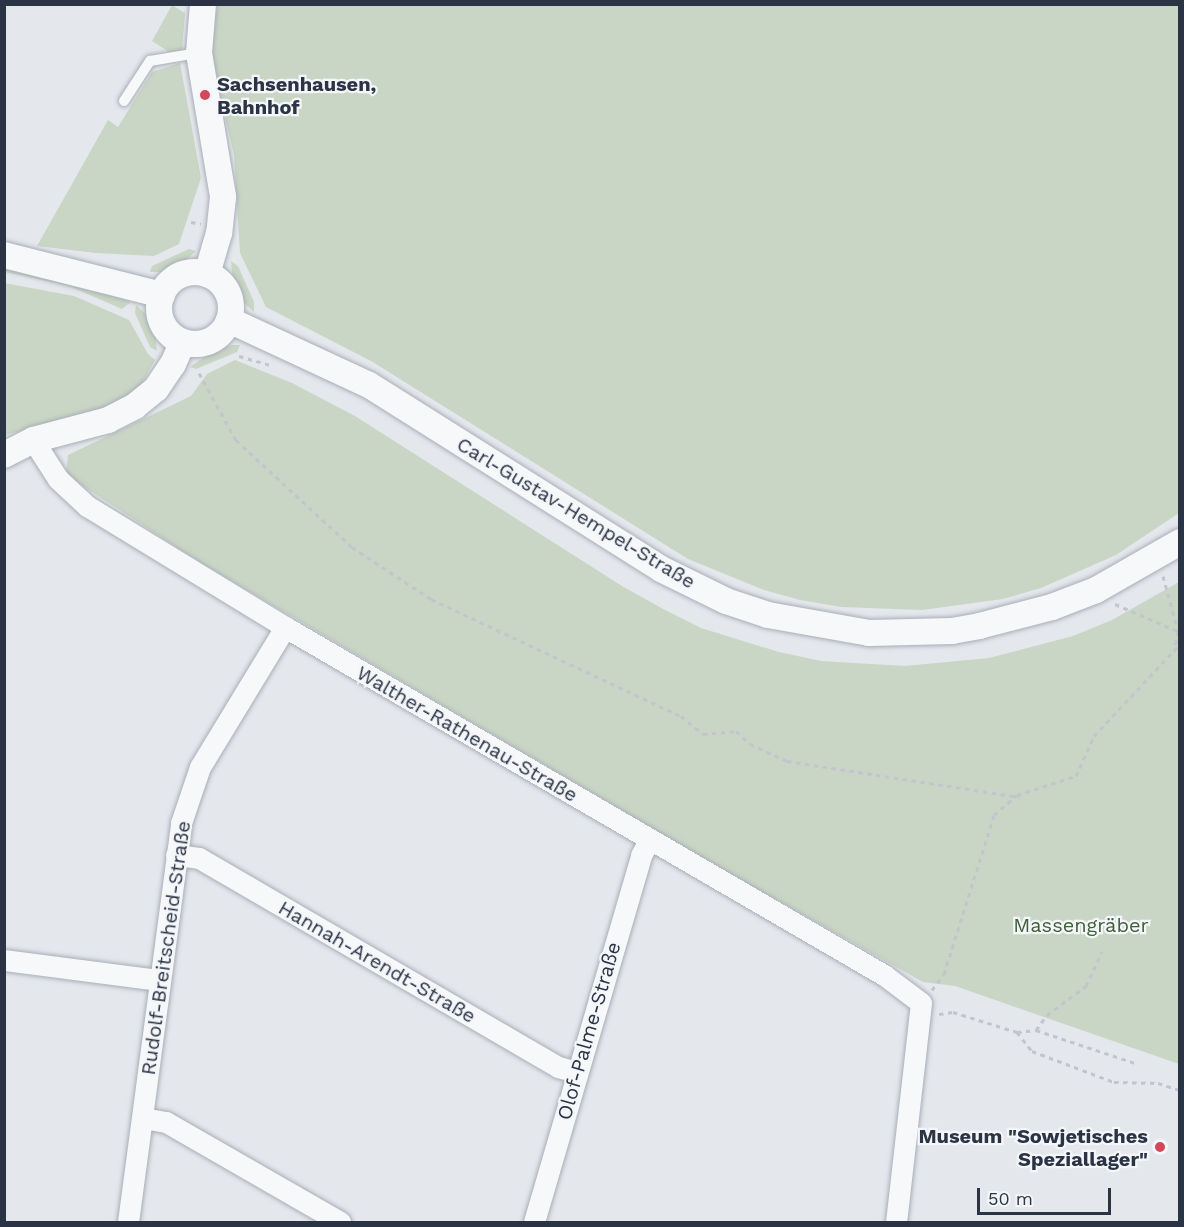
<!DOCTYPE html>
<meta charset="utf-8">
<style>
body{margin:0}
#map{position:relative;width:1184px;height:1227px;overflow:hidden;background:#e4e7ec;font-family:"Work Sans",sans-serif}
div>[style]{position:absolute}
.green>*{inset:0;background:#c9d6c5}
.path>*{height:3px;margin-top:-1.5px;transform-origin:0;background:repeating-linear-gradient(90deg,#c2c5cb 0 4.5px,transparent 0 9px)}
.roads{filter:drop-shadow(0 0 2px #a9aeb7) drop-shadow(0 0 2px #a9aeb7)}
.service>*{height:10px;margin:-5px;padding:0 5px;transform-origin:5px;border-radius:5px;background:#f7f8fa}
.minor>*{height:21px;margin:-10.5px;padding:0 10.5px;transform-origin:10.5px;border-radius:10.5px;background:#f7f8fa}
.tertiary>*{height:26px;margin:-13px;padding:0 13px;transform-origin:13px;border-radius:13px;background:#f7f8fa}
.tertiary>.ring{margin:-13px;padding:0;box-sizing:content-box;background:none;border:26px solid #f7f8fa;border-radius:50%}
.dots>*{width:16px;height:16px;translate:-50% -50%;box-sizing:border-box;border:3px solid #f4f6f9;border-radius:50%}
span{translate:-50% -50%;white-space:nowrap;text-align:center;line-height:1.15;-webkit-text-stroke:4.5px #f4f6f9;paint-order:stroke}
.poi-label{font-size:20px;color:#2b3445;font-weight:700}
.left{translate:0 -50%;text-align:left}
.right{translate:-100% -50%;text-align:right}
.street-label{font-size:20px;color:#2b3445}
.park-label{font-size:20px;color:#3f6138}
.frame{position:absolute;inset:0;border:6px solid #2b3445;pointer-events:none}
.scale{position:absolute;left:977px;top:1188px;width:134px;height:27px;box-sizing:border-box;border:3px solid #2b3445;border-top:0;padding-left:8px;font-size:18px;line-height:21px;white-space:nowrap;color:#2b3445;-webkit-text-stroke:4px #f4f6f9;paint-order:stroke}
</style>
<div id="map">
<div class="green">
<div style="clip-path:polygon(218px 4px,1179px 5px,1179px 513px,1116px 555px,1041px 588px,1003px 599px,922px 610px,841px 607px,800px 600px,764px 590px,688px 559px,371px 361px,266px 307px,240px 253px,234px 155px,208px 46px)"></div>
<div style="clip-path:polygon(172px 5px,185px 13px,182px 50px,169px 52px,152px 41px)"></div>
<div style="clip-path:polygon(180px 63px,201px 178px,179px 244px,154px 256px,96px 253px,37px 246px,108px 120px,118px 127px,152px 72px)"></div>
<div style="clip-path:polygon(189px 249px,196px 251px,183px 263px,162px 272px,150px 272px,152px 266px)"></div>
<div style="clip-path:polygon(231px 261px,238px 266px,254px 302px,254px 312px,242px 301px,233px 282px)"></div>
<div style="clip-path:polygon(5px 267px,78px 282px,131px 302px,122px 309px,69px 286px,5px 272px)"></div>
<div style="clip-path:polygon(4px 283px,74px 296px,129px 320px,148px 354px,155px 360px,140px 387px,110px 408px,5px 435px)"></div>
<div style="clip-path:polygon(136px 305px,147px 315px,154px 327px,157px 351px,150px 347px,135px 313px)"></div>
<div style="clip-path:polygon(233px 345px,240px 345px,237px 352px,196px 369px,190px 367px,216px 349px)"></div>
<div style="clip-path:polygon(235px 360px,292px 383px,355px 416px,622px 586px,665px 610px,701px 628px,779px 652px,821px 661px,905px 666px,989px 658px,1073px 636px,1112px 620px,1179px 582px,1179px 1064px,955px 986px,923px 982px,713px 864px,201px 563px,66px 475px,68px 455px,191px 396px,207px 374px)"></div>
</div>
<div class="path">
<div style="left:191px;top:222px;width:10px;rotate:11deg"></div>
<div style="left:239px;top:356px;width:33px;rotate:16deg"></div>
<div style="left:199px;top:373px;width:77px;rotate:61.1deg"></div>
<div style="left:236px;top:440px;width:158px;rotate:42.7deg"></div>
<div style="left:352px;top:547px;width:95px;rotate:33.4deg"></div>
<div style="left:431px;top:599px;width:276px;rotate:25.1deg"></div>
<div style="left:681px;top:716px;width:28px;rotate:39deg"></div>
<div style="left:703px;top:734px;width:33px;rotate:-5deg"></div>
<div style="left:736px;top:731px;width:19px;rotate:43deg"></div>
<div style="left:750px;top:744px;width:41px;rotate:24.7deg"></div>
<div style="left:787px;top:761px;width:235px;rotate:8.8deg"></div>
<div style="left:1163px;top:576px;width:57px;rotate:74.7deg"></div>
<div style="left:1178px;top:631px;width:16px;rotate:101deg"></div>
<div style="left:1115px;top:604px;width:71px;rotate:23.3deg"></div>
<div style="left:932px;top:990px;width:20px;rotate:-53deg"></div>
<div style="left:944px;top:974px;width:167px;rotate:-72.5deg"></div>
<div style="left:994px;top:815px;width:30px;rotate:-41deg"></div>
<div style="left:1017px;top:795px;width:62px;rotate:-17.9deg"></div>
<div style="left:1076px;top:776px;width:44px;rotate:-65.8deg"></div>
<div style="left:1094px;top:736px;width:126px;rotate:-46.9deg"></div>
<div style="left:939px;top:1014px;width:14px;rotate:-8deg"></div>
<div style="left:953px;top:1012px;width:67px;rotate:17.4deg"></div>
<div style="left:1017px;top:1032px;width:24px;rotate:52deg"></div>
<div style="left:1032px;top:1051px;width:88px;rotate:20.7deg"></div>
<div style="left:1114px;top:1082px;width:44px;rotate:1.3deg"></div>
<div style="left:1158px;top:1083px;width:23px;rotate:18deg"></div>
<div style="left:1036px;top:1030px;width:19px;rotate:-54deg"></div>
<div style="left:1047px;top:1015px;width:49px;rotate:-36.6deg"></div>
<div style="left:1086px;top:986px;width:38px;rotate:-65deg"></div>
<div style="left:1017px;top:1032px;width:19px;rotate:-6deg"></div>
<div style="left:1036px;top:1030px;width:104px;rotate:18.4deg"></div>
</div>
<div class="roads">
<div class="service">
<div style="left:124px;top:101px;width:48px;rotate:-57deg"></div>
<div style="left:150px;top:61px;width:49px;rotate:-9.5deg"></div>
</div>
<div class="minor">
<div style="left:33px;top:440px;width:46px;rotate:57.3deg"></div>
<div style="left:58px;top:479px;width:40px;rotate:43deg"></div>
<div style="left:87px;top:506px;width:232px;rotate:31.4deg"></div>
<div style="left:285px;top:627px;width:693px;rotate:30.16deg"></div>
<div style="left:884px;top:975px;width:46px;rotate:37.1deg"></div>
<div style="left:921px;top:1003px;width:220px;rotate:96.5deg"></div>
<div style="left:176px;top:855px;width:23px;rotate:7deg"></div>
<div style="left:199px;top:858px;width:415px;rotate:30.2deg"></div>
<div style="left:558px;top:1067px;width:20px;rotate:15deg"></div>
<div style="left:4px;top:960px;width:156px;rotate:7.4deg"></div>
<div style="left:143px;top:1118px;width:23px;rotate:10deg"></div>
<div style="left:166px;top:1122px;width:201px;rotate:29.9deg"></div>
<div style="left:128px;top:1222px;width:403px;rotate:-82.4deg"></div>
<div style="left:181px;top:823px;width:59px;rotate:-71.3deg"></div>
<div style="left:200px;top:767px;width:164px;rotate:-58.7deg"></div>
<div style="left:534px;top:1222px;width:382px;rotate:-73.7deg"></div>
<div style="left:641px;top:855px;width:16px;rotate:-60deg"></div>
</div>
<div class="tertiary">
<div style="left:203px;top:4px;width:49px;rotate:94.7deg"></div>
<div style="left:199px;top:53px;width:146px;rotate:80.5deg"></div>
<div style="left:223px;top:197px;width:36px;rotate:96deg"></div>
<div style="left:219px;top:233px;width:43px;rotate:106.3deg"></div>
<div style="left:4px;top:255px;width:163px;rotate:14.2deg"></div>
<div class="ring" style="left:159px;top:272px;width:46px;height:46px"></div>
<div style="left:229px;top:320px;width:154px;rotate:24.9deg"></div>
<div style="left:369px;top:385px;width:345px;rotate:32.2deg"></div>
<div style="left:661px;top:569px;width:72px;rotate:26.2deg"></div>
<div style="left:726px;top:601px;width:44px;rotate:18.4deg"></div>
<div style="left:768px;top:615px;width:103px;rotate:10.1deg"></div>
<div style="left:869px;top:633px;width:83px;rotate:-1.4deg"></div>
<div style="left:952px;top:631px;width:27px;rotate:-10deg"></div>
<div style="left:979px;top:626px;width:75px;rotate:-14.6deg"></div>
<div style="left:1052px;top:607px;width:47px;rotate:-21.1deg"></div>
<div style="left:1096px;top:590px;width:97px;rotate:-29.7deg"></div>
<div style="left:4px;top:455px;width:33px;rotate:-27deg"></div>
<div style="left:33px;top:440px;width:78px;rotate:-14.9deg"></div>
<div style="left:108px;top:420px;width:30px;rotate:-27deg"></div>
<div style="left:135px;top:406px;width:27px;rotate:-39deg"></div>
<div style="left:156px;top:389px;width:30px;rotate:-56deg"></div>
<div style="left:173px;top:364px;width:24px;rotate:-66deg"></div>
</div>
</div>
<div class="dots">
<div style="left:205px;top:95px;background:#d1495b"></div>
<div style="left:1160px;top:1147px;background:#d1495b"></div>
</div>
<div class="poi-label">
<span class="left" style="left:217px;top:96px">Sachsenhausen,<br>Bahnhof</span>
<span class="right" style="left:1148px;top:1148px">Museum "Sowjetisches<br>Speziallager"</span>
</div>
<div class="street-label">
<span style="left:576px;top:513px;rotate:31deg">Carl-Gustav-Hempel-Straße</span>
<span style="left:467px;top:734px;rotate:30deg">Walther-Rathenau-Straße</span>
<span style="left:166px;top:948px;rotate:-82deg">Rudolf-Breitscheid-Straße</span>
<span style="left:377px;top:962px;rotate:30deg">Hannah-Arendt-Straße</span>
<span style="left:589px;top:1031px;rotate:-74deg">Olof-Palme-Straße</span>
</div>
<div class="park-label">
<span style="left:1081px;top:925px">Massengräber</span>
</div>
<div class="frame"></div>
<div class="scale">50 m</div>
</div>
